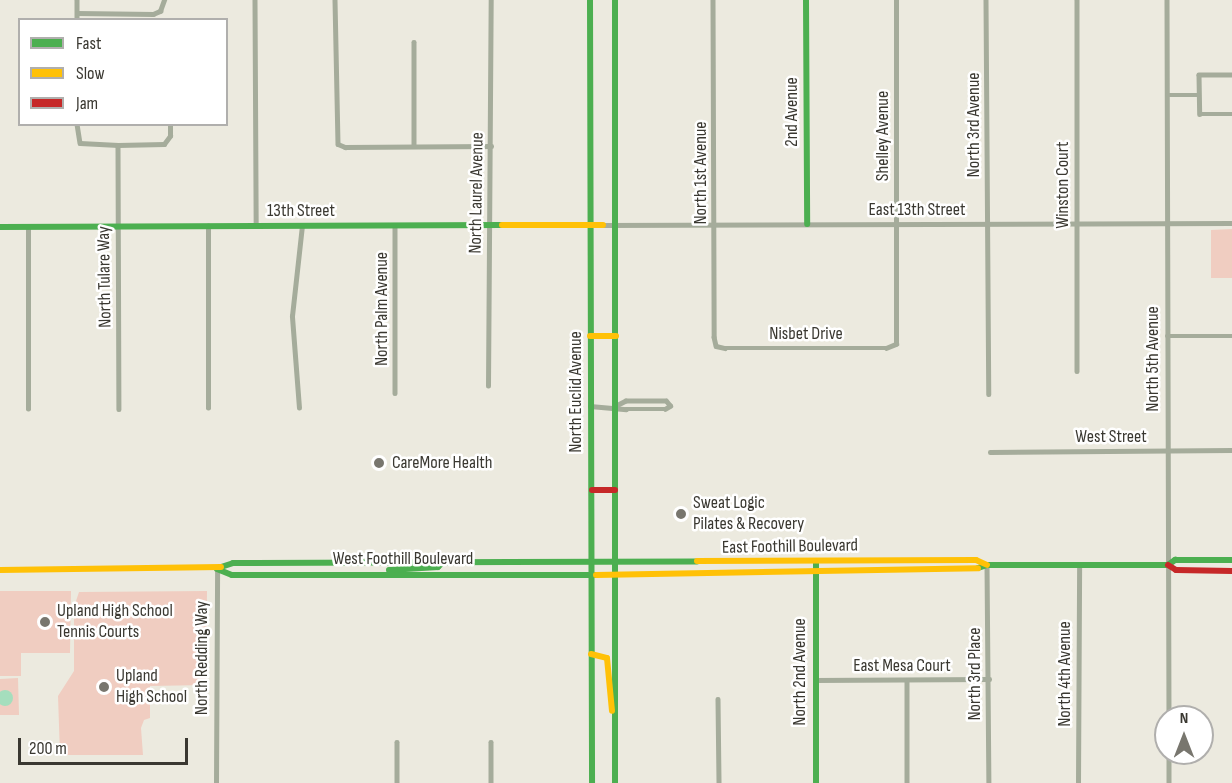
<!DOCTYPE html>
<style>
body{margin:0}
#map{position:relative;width:1232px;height:783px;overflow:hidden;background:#eceadf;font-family:"Sofia Sans Condensed",sans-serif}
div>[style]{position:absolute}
.green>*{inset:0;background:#f0cdc1}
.water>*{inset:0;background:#a5debd}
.round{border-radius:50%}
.street>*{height:4.5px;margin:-2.25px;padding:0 2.25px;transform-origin:2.25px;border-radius:2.25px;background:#a5ac9b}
.fast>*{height:6px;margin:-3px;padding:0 3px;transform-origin:3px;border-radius:3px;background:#4caf50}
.slow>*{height:6px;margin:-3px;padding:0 3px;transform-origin:3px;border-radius:3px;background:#ffc107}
.jam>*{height:6px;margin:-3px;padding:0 3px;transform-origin:3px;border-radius:3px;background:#c62828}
.dots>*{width:16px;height:16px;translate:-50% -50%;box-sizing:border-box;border:3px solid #fff;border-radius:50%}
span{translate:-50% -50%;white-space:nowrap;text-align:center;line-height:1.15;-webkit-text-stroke:5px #fff;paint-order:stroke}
.street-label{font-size:18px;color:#3a3831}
.poi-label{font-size:18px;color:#3a3831}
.left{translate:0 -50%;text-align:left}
.legend{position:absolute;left:18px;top:18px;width:210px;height:108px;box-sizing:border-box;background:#fff;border:2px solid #b0afad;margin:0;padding:8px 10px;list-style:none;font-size:18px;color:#3a3831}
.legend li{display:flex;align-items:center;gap:12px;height:30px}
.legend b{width:30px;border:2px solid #b0afad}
.north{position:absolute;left:1154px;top:705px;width:60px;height:60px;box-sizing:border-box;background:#fff;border:2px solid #b0afad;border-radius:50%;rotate:0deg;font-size:16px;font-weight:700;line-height:24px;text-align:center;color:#3a3831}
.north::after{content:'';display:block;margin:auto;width:21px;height:27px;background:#78766e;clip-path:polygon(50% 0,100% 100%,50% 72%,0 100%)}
.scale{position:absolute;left:18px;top:738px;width:170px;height:27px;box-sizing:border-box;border:3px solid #3a3831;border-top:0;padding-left:8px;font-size:18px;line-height:21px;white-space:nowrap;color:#3a3831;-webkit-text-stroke:4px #fff;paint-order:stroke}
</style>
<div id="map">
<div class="green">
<div style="clip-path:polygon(1232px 229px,1232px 278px,1211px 278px,1211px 230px)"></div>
<div style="clip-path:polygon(0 591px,71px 591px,70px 653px,21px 653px,21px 676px,0 676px)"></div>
<div style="clip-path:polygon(207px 591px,206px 685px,150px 686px,150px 718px,144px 720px,141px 728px,143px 755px,60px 755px,58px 696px,74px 671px,74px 607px,79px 592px)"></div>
<div style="clip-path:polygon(18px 678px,19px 715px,0 715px,0 679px)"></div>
</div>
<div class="water">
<div class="round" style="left:-3px;top:690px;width:16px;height:16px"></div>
</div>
<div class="street">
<div style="left:77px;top:0;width:20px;rotate:90deg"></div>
<div style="left:255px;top:0;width:226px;rotate:89.7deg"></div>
<div style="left:335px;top:0;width:144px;rotate:88.8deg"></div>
<div style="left:338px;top:144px;width:8px;rotate:23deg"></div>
<div style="left:345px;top:147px;width:146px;rotate:-0.4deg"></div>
<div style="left:713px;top:0;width:337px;rotate:89.8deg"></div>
<div style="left:714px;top:337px;width:9px;rotate:77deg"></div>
<div style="left:716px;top:346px;width:9px;rotate:13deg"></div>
<div style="left:725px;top:348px;width:161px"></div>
<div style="left:886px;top:348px;width:11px;rotate:-22deg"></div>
<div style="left:896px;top:344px;width:344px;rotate:-90deg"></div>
<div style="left:986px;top:0;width:394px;rotate:89.6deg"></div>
<div style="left:1077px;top:0;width:371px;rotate:90deg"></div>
<div style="left:1167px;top:0;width:717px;rotate:89.84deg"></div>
<div style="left:77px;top:13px;width:76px;rotate:0.8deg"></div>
<div style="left:153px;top:14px;width:8px;rotate:-23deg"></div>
<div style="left:160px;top:11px;width:12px;rotate:-70deg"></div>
<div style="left:414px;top:42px;width:104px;rotate:90deg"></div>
<div style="left:1232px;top:75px;width:33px;rotate:180deg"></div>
<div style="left:1199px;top:75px;width:39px;rotate:89deg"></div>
<div style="left:1200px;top:114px;width:32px"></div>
<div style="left:1167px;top:95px;width:32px"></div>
<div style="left:77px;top:124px;width:19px;rotate:81deg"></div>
<div style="left:80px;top:143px;width:38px;rotate:3deg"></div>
<div style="left:118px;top:145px;width:46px;rotate:-1.2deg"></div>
<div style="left:164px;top:144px;width:10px;rotate:-53deg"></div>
<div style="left:170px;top:136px;width:12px;rotate:-90deg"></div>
<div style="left:118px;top:145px;width:264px;rotate:89.8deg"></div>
<div style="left:395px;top:225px;width:168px;rotate:90deg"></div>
<div style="left:603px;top:225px;width:629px;rotate:-0.18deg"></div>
<div style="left:1167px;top:336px;width:65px"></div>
<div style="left:488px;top:386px;width:386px;rotate:-89.6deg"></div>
<div style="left:590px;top:406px;width:36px;rotate:5deg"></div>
<div style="left:626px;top:409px;width:39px"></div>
<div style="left:665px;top:409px;width:6px;rotate:-31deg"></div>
<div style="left:670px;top:406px;width:6px;rotate:-129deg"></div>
<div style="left:666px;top:401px;width:40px;rotate:180deg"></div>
<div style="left:626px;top:401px;width:11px;rotate:153deg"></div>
<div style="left:208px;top:408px;width:182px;rotate:-90deg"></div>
<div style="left:299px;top:408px;width:92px;rotate:-94.4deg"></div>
<div style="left:292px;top:316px;width:91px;rotate:-83.7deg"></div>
<div style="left:28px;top:409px;width:182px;rotate:-90deg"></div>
<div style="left:990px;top:452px;width:242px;rotate:-0.5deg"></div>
<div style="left:987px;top:565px;width:218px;rotate:89.5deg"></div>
<div style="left:815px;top:680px;width:174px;rotate:-0.3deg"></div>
<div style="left:907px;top:680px;width:103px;rotate:90deg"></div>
<div style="left:718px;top:699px;width:84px;rotate:89.3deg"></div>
<div style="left:397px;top:742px;width:41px;rotate:90deg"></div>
<div style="left:491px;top:742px;width:41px;rotate:90deg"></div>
<div style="left:1169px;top:753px;width:30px;rotate:90deg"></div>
<div style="left:216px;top:783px;width:214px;rotate:-89.7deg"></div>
<div style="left:1078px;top:783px;width:218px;rotate:-89.7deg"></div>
</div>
<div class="fast">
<div style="left:590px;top:0;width:783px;rotate:89.85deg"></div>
<div style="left:615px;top:0;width:783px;rotate:90deg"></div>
<div style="left:806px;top:0;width:224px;rotate:89.7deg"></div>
<div style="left:0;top:227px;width:502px;rotate:-0.23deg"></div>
<div style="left:816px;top:561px;width:222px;rotate:90deg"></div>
<div style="left:221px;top:567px;width:13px;rotate:-18deg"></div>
<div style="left:233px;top:563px;width:464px;rotate:-0.2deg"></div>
<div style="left:978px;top:568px;width:9px;rotate:-18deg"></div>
<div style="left:987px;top:565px;width:181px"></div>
<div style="left:1168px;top:565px;width:9px;rotate:-36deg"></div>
<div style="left:1175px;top:560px;width:57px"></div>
<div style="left:217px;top:569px;width:16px;rotate:22deg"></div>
<div style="left:232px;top:575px;width:364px"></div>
<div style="left:389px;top:570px;width:49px;rotate:-3.5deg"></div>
<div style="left:438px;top:567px;width:7px;rotate:-45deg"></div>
</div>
<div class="slow">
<div style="left:502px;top:225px;width:101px"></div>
<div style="left:590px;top:336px;width:26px"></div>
<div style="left:697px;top:561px;width:279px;rotate:-0.2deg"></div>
<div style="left:976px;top:560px;width:12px;rotate:24deg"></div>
<div style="left:0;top:570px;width:221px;rotate:-0.8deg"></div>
<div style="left:596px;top:575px;width:382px;rotate:-1deg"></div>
<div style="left:591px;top:654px;width:16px;rotate:14deg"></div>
<div style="left:607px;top:658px;width:53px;rotate:84.6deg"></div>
</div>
<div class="jam">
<div style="left:592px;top:490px;width:23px"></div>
<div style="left:1168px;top:565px;width:9px;rotate:32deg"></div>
<div style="left:1176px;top:570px;width:56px;rotate:1deg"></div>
</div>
<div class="dots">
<div style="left:379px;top:463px;background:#78766e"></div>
<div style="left:681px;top:514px;background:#78766e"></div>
<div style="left:45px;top:622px;background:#78766e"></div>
<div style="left:104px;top:687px;background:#78766e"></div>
</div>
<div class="street-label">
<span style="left:792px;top:112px;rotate:-90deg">2nd Avenue</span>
<span style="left:974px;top:125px;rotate:-90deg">North 3rd Avenue</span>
<span style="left:883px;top:136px;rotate:-90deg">Shelley Avenue</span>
<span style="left:701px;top:173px;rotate:-90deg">North 1st Avenue</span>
<span style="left:1063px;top:185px;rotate:-90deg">Winston Court</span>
<span style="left:477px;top:193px;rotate:-89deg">North Laurel Avenue</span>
<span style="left:917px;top:210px">East 13th Street</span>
<span style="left:301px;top:211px">13th Street</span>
<span style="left:105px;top:277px;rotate:-91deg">North Tulare Way</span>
<span style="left:382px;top:309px;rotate:-90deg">North Palm Avenue</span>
<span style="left:806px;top:334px">Nisbet Drive</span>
<span style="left:1153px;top:359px;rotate:-90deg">North 5th Avenue</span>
<span style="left:576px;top:392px;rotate:-90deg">North Euclid Avenue</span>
<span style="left:1111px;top:437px">West Street</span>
<span style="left:790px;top:547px;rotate:-1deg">East Foothill Boulevard</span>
<span style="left:403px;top:559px">West Foothill Boulevard</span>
<span style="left:202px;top:658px;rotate:-90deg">North Redding Way</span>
<span style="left:902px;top:666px">East Mesa Court</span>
<span style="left:800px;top:672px;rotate:-90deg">North 2nd Avenue</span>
<span style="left:975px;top:674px;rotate:-90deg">North 3rd Place</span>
<span style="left:1065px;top:674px;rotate:-90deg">North 4th Avenue</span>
</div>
<div class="poi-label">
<span class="left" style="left:392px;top:463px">CareMore Health</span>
<span class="left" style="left:693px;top:514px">Sweat Logic<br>Pilates &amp; Recovery</span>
<span class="left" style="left:57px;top:622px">Upland High School<br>Tennis Courts</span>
<span class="left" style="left:116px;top:687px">Upland<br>High School</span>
</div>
<ul class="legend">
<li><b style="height:8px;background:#4caf50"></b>Fast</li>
<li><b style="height:8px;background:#ffc107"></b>Slow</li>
<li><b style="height:8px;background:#c62828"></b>Jam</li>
</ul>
<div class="north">N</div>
<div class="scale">200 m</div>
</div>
